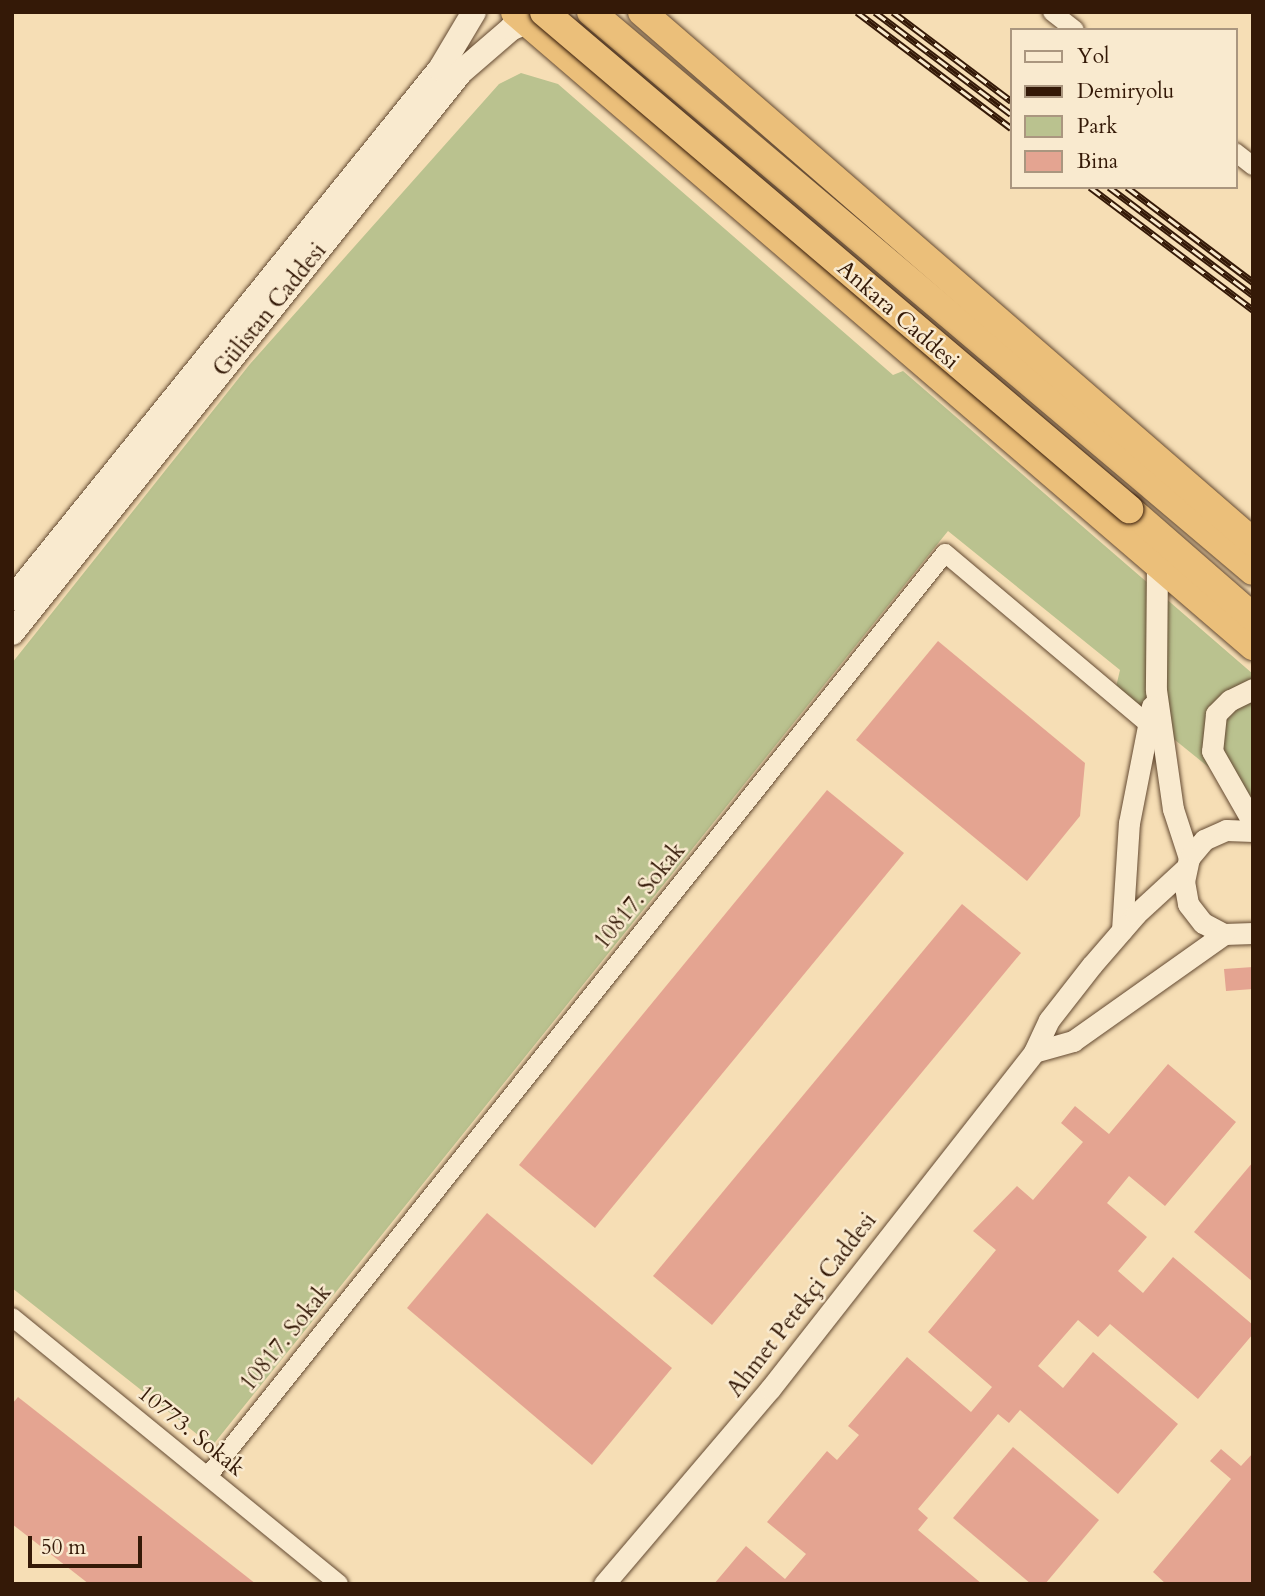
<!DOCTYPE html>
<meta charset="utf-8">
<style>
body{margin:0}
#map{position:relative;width:1265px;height:1596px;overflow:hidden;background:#f6deb5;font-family:Cardo,serif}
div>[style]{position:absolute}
.green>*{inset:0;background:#bac28f}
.building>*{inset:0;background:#e4a491}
.roads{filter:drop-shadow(0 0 2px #644a32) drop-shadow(0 0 2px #644a32)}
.minor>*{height:18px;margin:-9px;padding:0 9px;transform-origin:9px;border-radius:9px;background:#f9eacf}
.tertiary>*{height:21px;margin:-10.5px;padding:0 10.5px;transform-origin:10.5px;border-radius:10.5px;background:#f9eacf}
.secondary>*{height:24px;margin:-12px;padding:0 12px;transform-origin:12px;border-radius:12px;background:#f9eacf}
.trunk>*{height:28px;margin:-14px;padding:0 14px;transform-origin:14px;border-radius:14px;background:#ebbf7a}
.rail>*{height:7px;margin-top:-3.5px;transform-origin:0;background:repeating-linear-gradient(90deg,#f9eacf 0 13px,#341907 0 26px);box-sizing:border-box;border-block:2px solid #341907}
.bridges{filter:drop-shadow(0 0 2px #341907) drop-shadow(0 0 2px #341907)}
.trunk-bridge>*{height:28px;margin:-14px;padding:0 14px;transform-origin:14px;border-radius:14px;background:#ebbf7a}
span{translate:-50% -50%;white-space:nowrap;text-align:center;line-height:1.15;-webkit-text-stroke:5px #f9eacf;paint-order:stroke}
.street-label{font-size:23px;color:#341907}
.frame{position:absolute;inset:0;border:14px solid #341907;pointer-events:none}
.legend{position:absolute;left:1010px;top:28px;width:228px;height:161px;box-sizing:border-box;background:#f9eacf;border:2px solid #aa967f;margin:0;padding:9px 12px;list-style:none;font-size:21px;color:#341907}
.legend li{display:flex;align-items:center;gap:14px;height:35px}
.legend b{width:35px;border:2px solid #aa967f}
.scale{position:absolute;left:28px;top:1536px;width:114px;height:32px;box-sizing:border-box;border:4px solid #341907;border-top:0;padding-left:9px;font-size:21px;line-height:24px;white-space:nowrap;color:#341907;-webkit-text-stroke:5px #f9eacf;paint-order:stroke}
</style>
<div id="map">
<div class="green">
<div style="clip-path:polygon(521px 73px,558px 84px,893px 375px,903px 371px,1253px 674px,1253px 803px,1123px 698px,1116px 687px,1120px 670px,948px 531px,212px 1446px,12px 1288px,12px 663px,250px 364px,499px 84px)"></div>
</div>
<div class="building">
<div style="clip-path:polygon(938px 641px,1085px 763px,1080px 816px,1027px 881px,856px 740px)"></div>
<div style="clip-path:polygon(827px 790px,904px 853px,595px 1228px,519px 1165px)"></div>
<div style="clip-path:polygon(962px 904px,1021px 953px,712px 1325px,653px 1276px)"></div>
<div style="clip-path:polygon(1253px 967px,1253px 989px,1226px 991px,1224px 969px)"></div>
<div style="clip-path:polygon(1168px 1064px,1236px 1122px,1165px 1206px,1129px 1176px,1107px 1203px,1147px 1237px,1118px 1271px,1143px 1293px,1173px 1257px,1253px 1325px,1253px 1334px,1198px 1399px,1110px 1324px,1098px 1337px,1078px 1320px,1038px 1366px,1063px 1388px,1093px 1352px,1178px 1424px,1118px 1494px,1020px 1410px,1009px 1423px,998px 1414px,918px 1509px,928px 1518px,918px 1530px,982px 1584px,714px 1584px,746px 1546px,785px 1579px,806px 1554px,767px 1522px,827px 1451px,837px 1460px,859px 1435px,848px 1426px,907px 1357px,971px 1412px,992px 1387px,928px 1332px,996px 1250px,973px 1231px,1017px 1186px,1033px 1200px,1083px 1142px,1061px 1123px,1075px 1106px,1109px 1134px)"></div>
<div style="clip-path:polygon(1253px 1162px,1253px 1282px,1194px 1232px)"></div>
<div style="clip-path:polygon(487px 1213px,672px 1368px,592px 1465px,407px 1308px)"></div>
<div style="clip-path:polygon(18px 1397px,256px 1584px,89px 1584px,12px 1524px,12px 1404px)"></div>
<div style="clip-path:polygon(1013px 1447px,1099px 1520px,1045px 1584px,1031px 1584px,953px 1518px)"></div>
<div style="clip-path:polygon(1221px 1449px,1241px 1466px,1253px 1453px,1253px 1584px,1166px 1584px,1153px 1572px,1231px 1479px,1210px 1461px)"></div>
</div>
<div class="roads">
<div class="minor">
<div style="left:1052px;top:12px;width:29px;rotate:38deg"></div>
<div style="left:1235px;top:152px;width:23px;rotate:38deg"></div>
<div style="left:12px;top:1317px;width:422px;rotate:39.2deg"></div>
<div style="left:208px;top:1476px;width:1181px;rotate:-51.39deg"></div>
<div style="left:945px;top:553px;width:265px;rotate:40.1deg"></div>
</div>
<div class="tertiary">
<div style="left:1157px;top:564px;width:126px;rotate:90.5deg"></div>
<div style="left:1156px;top:690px;width:120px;rotate:81.9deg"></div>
<div style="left:1173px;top:809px;width:52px;rotate:71.9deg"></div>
<div style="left:1253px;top:689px;width:25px;rotate:154deg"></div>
<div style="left:1230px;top:700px;width:20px;rotate:135deg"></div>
<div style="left:1216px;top:714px;width:37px;rotate:96deg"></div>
<div style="left:1212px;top:751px;width:83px;rotate:60.3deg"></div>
<div style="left:1253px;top:831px;width:27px;rotate:-178deg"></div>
<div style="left:1226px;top:830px;width:24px;rotate:156deg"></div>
<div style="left:1204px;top:840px;width:23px;rotate:130deg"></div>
<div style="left:1189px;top:858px;width:24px;rotate:102deg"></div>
<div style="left:1184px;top:881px;width:23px;rotate:80deg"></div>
<div style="left:1188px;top:904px;width:24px;rotate:52deg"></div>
<div style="left:1203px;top:923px;width:24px;rotate:28deg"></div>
<div style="left:1224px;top:934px;width:29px;rotate:-2deg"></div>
<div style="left:1122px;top:930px;width:107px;rotate:-86.3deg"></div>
<div style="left:1129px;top:823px;width:119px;rotate:-78.9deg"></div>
<div style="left:1034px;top:1052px;width:41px;rotate:-15.8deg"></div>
<div style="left:1073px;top:1041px;width:185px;rotate:-35.3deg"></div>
<div style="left:604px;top:1584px;width:256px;rotate:-49.6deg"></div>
<div style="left:770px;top:1389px;width:428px;rotate:-51.9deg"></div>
<div style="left:1034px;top:1052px;width:35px;rotate:-65deg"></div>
<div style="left:1049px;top:1020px;width:70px;rotate:-52deg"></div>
<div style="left:1092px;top:965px;width:67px;rotate:-49.2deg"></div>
<div style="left:1136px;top:914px;width:67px;rotate:-42.6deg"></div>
</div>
<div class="secondary">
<div style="left:12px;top:599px;width:681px;rotate:-51.08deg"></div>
<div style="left:440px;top:69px;width:66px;rotate:-59.2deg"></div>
<div style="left:12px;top:633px;width:719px;rotate:-51.33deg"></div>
<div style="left:461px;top:72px;width:67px;rotate:-40.8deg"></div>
<div style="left:512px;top:28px;width:32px;rotate:-22deg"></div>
</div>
<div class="trunk">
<div style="left:515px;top:12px;width:973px;rotate:40.67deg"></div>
<div style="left:591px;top:12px;width:866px;rotate:40.18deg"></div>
<div style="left:642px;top:12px;width:809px;rotate:40.94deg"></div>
<div style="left:1129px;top:509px;width:164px;rotate:41.1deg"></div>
</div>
</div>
<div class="rail">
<div style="left:857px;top:12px;width:193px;rotate:37deg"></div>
<div style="left:875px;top:12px;width:170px;rotate:36.9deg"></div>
<div style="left:893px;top:12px;width:148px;rotate:37deg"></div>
<div style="left:1090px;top:187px;width:204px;rotate:37deg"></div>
<div style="left:1109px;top:187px;width:180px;rotate:36.9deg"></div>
<div style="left:1127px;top:187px;width:158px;rotate:37deg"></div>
</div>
<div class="bridges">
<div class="trunk-bridge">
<div style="left:544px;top:12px;width:768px;rotate:40.35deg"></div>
</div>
</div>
<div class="street-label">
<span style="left:270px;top:310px;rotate:-51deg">Gülistan Caddesi</span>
<span style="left:898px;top:315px;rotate:41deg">Ankara Caddesi</span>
<span style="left:640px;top:896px;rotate:-51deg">10817. Sokak</span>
<span style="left:802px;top:1305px;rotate:-52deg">Ahmet Petekçi Caddesi</span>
<span style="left:286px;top:1338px;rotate:-51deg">10817. Sokak</span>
<span style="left:191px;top:1431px;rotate:39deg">10773. Sokak</span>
</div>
<div class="frame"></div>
<ul class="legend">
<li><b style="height:9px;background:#f9eacf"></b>Yol</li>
<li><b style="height:9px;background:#341907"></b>Demiryolu</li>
<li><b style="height:19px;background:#bac28f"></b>Park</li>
<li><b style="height:19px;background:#e4a491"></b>Bina</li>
</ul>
<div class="scale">50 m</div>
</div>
